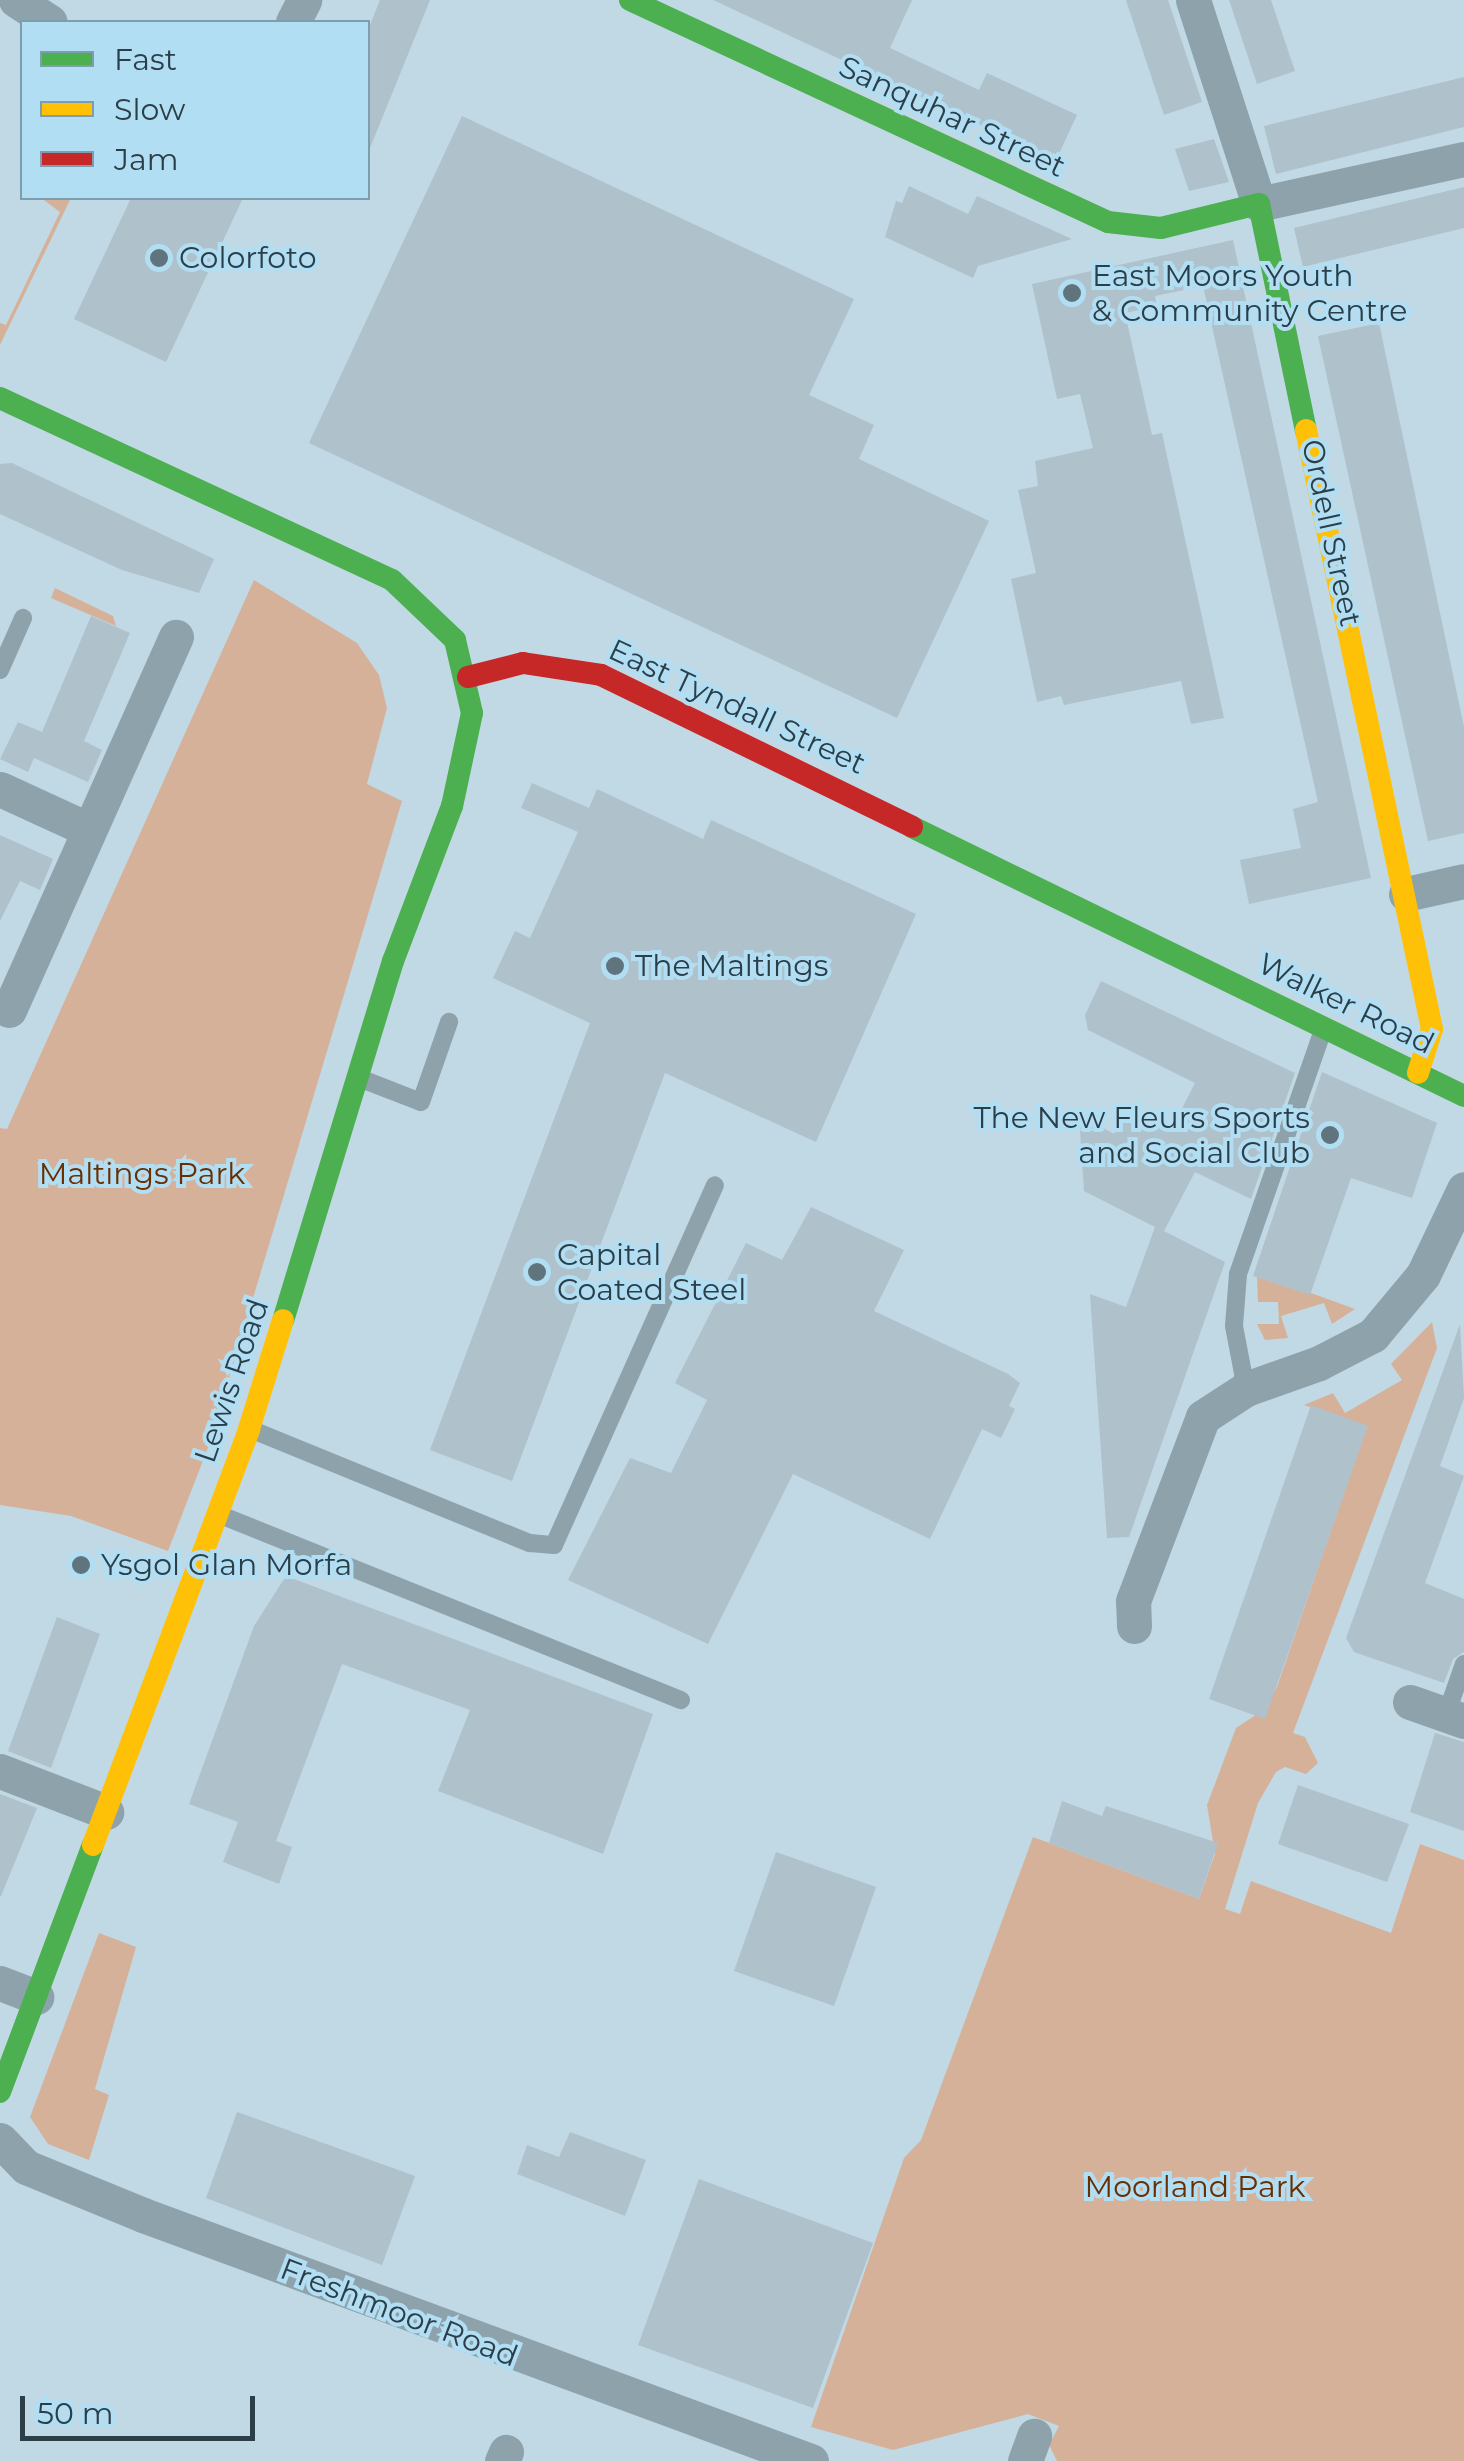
<!DOCTYPE html>
<style>
body{margin:0}
#map{position:relative;width:1464px;height:2461px;overflow:hidden;background:#c1d9e5;font-family:Montserrat,sans-serif}
div>[style]{position:absolute}
.green>*{inset:0;background:#d6b199}
.building>*{inset:0;background:#afc1cb}
.lane>*{height:18px;margin:-9px;padding:0 9px;transform-origin:9px;border-radius:9px;background:#8ea2ab}
.street>*{height:35px;margin:-17.5px;padding:0 17.5px;transform-origin:17.5px;border-radius:17.5px;background:#8ea2ab}
.fast>*{height:22px;margin:-11px;padding:0 11px;transform-origin:11px;border-radius:11px;background:#4caf50}
.slow>*{height:22px;margin:-11px;padding:0 11px;transform-origin:11px;border-radius:11px;background:#ffc107}
.jam>*{height:22px;margin:-11px;padding:0 11px;transform-origin:11px;border-radius:11px;background:#c62828}
.dots>*{width:28px;height:28px;translate:-50% -50%;box-sizing:border-box;border:5px solid #b2def4;border-radius:50%}
span{translate:-50% -50%;white-space:nowrap;text-align:center;line-height:1.15;-webkit-text-stroke:8px #b2def4;paint-order:stroke}
.street-label{font-size:30px;color:#2c3e47}
.poi-label{font-size:30px;color:#2c3e47}
.left{translate:0 -50%;text-align:left}
.right{translate:-100% -50%;text-align:right}
.park-label{font-size:30px;color:#6b2e00}
.legend{position:absolute;left:20px;top:20px;width:350px;height:180px;box-sizing:border-box;background:#b2def4;border:2px solid #7c9eaf;margin:0;padding:12px 18px;list-style:none;font-size:30px;color:#2c3e47}
.legend li{display:flex;align-items:center;gap:20px;height:50px}
.legend b{width:50px;border:2px solid #7c9eaf}
.scale{position:absolute;left:20px;top:2396px;width:235px;height:45px;box-sizing:border-box;border:5px solid #2c3e47;border-top:0;padding-left:12px;font-size:30px;line-height:35px;white-space:nowrap;color:#2c3e47;-webkit-text-stroke:8px #b2def4;paint-order:stroke}
</style>
<div id="map">
<div class="green">
<div style="clip-path:polygon(41px 198px,71px 198px,0 345px,0 323px,6px 325px,60px 212px)"></div>
<div style="clip-path:polygon(254px 580px,357px 643px,379px 675px,387px 708px,367px 784px,402px 801px,209px 1445px,168px 1551px,71px 1516px,0 1505px,0 1128px,7px 1129px)"></div>
<div style="clip-path:polygon(55px 588px,113px 616px,116px 626px,51px 598px)"></div>
<div style="clip-path:polygon(1257px 1277px,1311px 1293px,1355px 1309px,1332px 1324px,1324px 1303px,1281px 1316px,1288px 1338px,1265px 1340px,1257px 1324px,1279px 1324px,1278px 1302px,1258px 1302px)"></div>
<div style="clip-path:polygon(1432px 1322px,1437px 1348px,1293px 1733px,1305px 1737px,1318px 1763px,1306px 1774px,1285px 1767px,1276px 1772px,1258px 1803px,1225px 1909px,1240px 1914px,1251px 1881px,1391px 1933px,1420px 1844px,1464px 1860px,1464px 2461px,1057px 2461px,1049px 2445px,1059px 2426px,1028px 2414px,893px 2450px,811px 2427px,904px 2158px,921px 2140px,1033px 1837px,1199px 1899px,1215px 1854px,1207px 1805px,1236px 1728px,1265px 1709px,1277px 1687px,1367px 1426px,1304px 1405px,1333px 1393px,1345px 1413px,1402px 1380px,1391px 1364px)"></div>
<div style="clip-path:polygon(99px 1933px,136px 1947px,95px 2089px,109px 2095px,89px 2160px,48px 2144px,30px 2117px)"></div>
</div>
<div class="building">
<div style="clip-path:polygon(380px 0,430px 0,368px 153px,368px 30px)"></div>
<div style="clip-path:polygon(713px 0,912px 0,890px 48px,979px 90px,987px 73px,1077px 115px,1056px 160px)"></div>
<div style="clip-path:polygon(1126px 0,1168px 0,1202px 102px,1164px 115px)"></div>
<div style="clip-path:polygon(1229px 0,1271px 0,1295px 71px,1257px 84px)"></div>
<div style="clip-path:polygon(1464px 77px,1464px 127px,1276px 174px,1264px 126px)"></div>
<div style="clip-path:polygon(462px 116px,854px 299px,809px 395px,874px 425px,859px 459px,989px 521px,897px 718px,309px 443px)"></div>
<div style="clip-path:polygon(1214px 139px,1229px 182px,1189px 191px,1175px 149px)"></div>
<div style="clip-path:polygon(909px 186px,968px 214px,977px 196px,1072px 239px,978px 266px,973px 278px,885px 237px,896px 201px,902px 203px)"></div>
<div style="clip-path:polygon(1464px 187px,1464px 228px,1303px 267px,1294px 228px)"></div>
<div style="clip-path:polygon(131px 198px,243px 198px,166px 362px,74px 319px)"></div>
<div style="clip-path:polygon(1233px 240px,1371px 878px,1249px 904px,1240px 860px,1301px 848px,1293px 809px,1318px 802px,1203px 286px,1155px 296px,1157px 306px,1125px 313px,1152px 435px,1162px 433px,1224px 718px,1191px 724px,1181px 681px,1064px 705px,1061px 696px,1037px 702px,1011px 579px,1036px 573px,1018px 490px,1038px 486px,1035px 461px,1093px 448px,1080px 394px,1057px 399px,1032px 284px)"></div>
<div style="clip-path:polygon(1379px 323px,1464px 727px,1464px 833px,1428px 841px,1318px 336px)"></div>
<div style="clip-path:polygon(12px 463px,214px 559px,199px 593px,122px 570px,0 514px,0 464px)"></div>
<div style="clip-path:polygon(91px 616px,130px 633px,84px 741px,102px 750px,88px 782px,34px 758px,28px 772px,0 759px,18px 722px,42px 732px)"></div>
<div style="clip-path:polygon(532px 783px,589px 808px,597px 789px,703px 839px,711px 820px,916px 914px,816px 1142px,665px 1073px,512px 1481px,430px 1450px,590px 1023px,493px 978px,515px 931px,530px 938px,578px 832px,521px 808px)"></div>
<div style="clip-path:polygon(0 835px,53px 859px,40px 890px,20px 881px,0 921px)"></div>
<div style="clip-path:polygon(1101px 981px,1295px 1073px,1251px 1199px,1195px 1172px,1164px 1231px,1225px 1262px,1129px 1537px,1107px 1538px,1090px 1294px,1126px 1307px,1155px 1227px,1084px 1191px,1079px 1115px,1114px 1134px,1125px 1110px,1170px 1132px,1195px 1083px,1088px 1030px,1085px 1015px)"></div>
<div style="clip-path:polygon(1322px 1072px,1437px 1123px,1412px 1198px,1351px 1178px,1310px 1295px,1253px 1276px)"></div>
<div style="clip-path:polygon(811px 1207px,904px 1250px,874px 1311px,1008px 1374px,1020px 1383px,1009px 1406px,1015px 1409px,1001px 1438px,982px 1429px,930px 1539px,793px 1474px,708px 1644px,568px 1580px,630px 1458px,671px 1473px,707px 1400px,675px 1383px,746px 1243px,782px 1260px)"></div>
<div style="clip-path:polygon(1460px 1324px,1464px 1398px,1440px 1466px,1464px 1476px,1425px 1583px,1464px 1599px,1464px 1652px,1453px 1659px,1444px 1683px,1354px 1652px,1346px 1638px)"></div>
<div style="clip-path:polygon(1311px 1405px,1368px 1426px,1265px 1719px,1209px 1699px)"></div>
<div style="clip-path:polygon(286px 1576px,653px 1714px,603px 1854px,438px 1791px,470px 1710px,342px 1664px,276px 1841px,292px 1847px,279px 1884px,223px 1862px,238px 1822px,189px 1804px,254px 1626px)"></div>
<div style="clip-path:polygon(57px 1617px,100px 1634px,51px 1768px,8px 1751px)"></div>
<div style="clip-path:polygon(1435px 1733px,1464px 1742px,1464px 1831px,1410px 1812px)"></div>
<div style="clip-path:polygon(1298px 1785px,1409px 1824px,1387px 1882px,1278px 1844px)"></div>
<div style="clip-path:polygon(0 1794px,37px 1808px,1px 1896px,0 1896px)"></div>
<div style="clip-path:polygon(1062px 1801px,1102px 1816px,1106px 1806px,1218px 1843px,1199px 1899px,1049px 1843px)"></div>
<div style="clip-path:polygon(776px 1852px,876px 1887px,834px 2006px,734px 1971px)"></div>
<div style="clip-path:polygon(237px 2112px,415px 2176px,382px 2265px,206px 2198px)"></div>
<div style="clip-path:polygon(570px 2132px,646px 2160px,625px 2216px,517px 2174px,527px 2145px,559px 2157px)"></div>
<div style="clip-path:polygon(699px 2179px,873px 2243px,813px 2408px,638px 2345px)"></div>
</div>
<div class="lane">
<div style="left:0;top:670px;width:57px;rotate:-66.1deg"></div>
<div style="left:359px;top:1078px;width:66px;rotate:21.2deg"></div>
<div style="left:421px;top:1102px;width:85px;rotate:-70.7deg"></div>
<div style="left:1246px;top:1389px;width:64px;rotate:-100.8deg"></div>
<div style="left:1234px;top:1326px;width:52px;rotate:-85.6deg"></div>
<div style="left:1238px;top:1274px;width:258px;rotate:-70.8deg"></div>
<div style="left:250px;top:1429px;width:302px;rotate:22.2deg"></div>
<div style="left:530px;top:1543px;width:24px;rotate:5deg"></div>
<div style="left:554px;top:1545px;width:394px;rotate:-65.9deg"></div>
<div style="left:218px;top:1514px;width:499px;rotate:21.9deg"></div>
<div style="left:1446px;top:1715px;width:54px;rotate:-70.6deg"></div>
</div>
<div class="street">
<div style="left:16px;top:0;width:40px;rotate:32.9deg"></div>
<div style="left:1193px;top:0;width:214px;rotate:72.1deg"></div>
<div style="left:1259px;top:204px;width:210px;rotate:-12.4deg"></div>
<div style="left:293px;top:22px;width:25px;rotate:-63deg"></div>
<div style="left:0;top:789px;width:98px;rotate:24.7deg"></div>
<div style="left:1406px;top:894px;width:59px;rotate:-12.6deg"></div>
<div style="left:9px;top:1010px;width:409px;rotate:-65.9deg"></div>
<div style="left:1134px;top:1626px;width:25px;rotate:-92deg"></div>
<div style="left:1133px;top:1601px;width:197px;rotate:-69.2deg"></div>
<div style="left:1203px;top:1417px;width:51px;rotate:-33.1deg"></div>
<div style="left:1246px;top:1389px;width:77px;rotate:-19.6deg"></div>
<div style="left:1319px;top:1363px;width:61px;rotate:-27.4deg"></div>
<div style="left:1373px;top:1335px;width:78px;rotate:-50.2deg"></div>
<div style="left:1423px;top:1275px;width:95px;rotate:-64.5deg"></div>
<div style="left:1410px;top:1702px;width:57px;rotate:19.4deg"></div>
<div style="left:0;top:1771px;width:114px;rotate:21.1deg"></div>
<div style="left:0;top:1983px;width:39px;rotate:21deg"></div>
<div style="left:0;top:2140px;width:37px;rotate:46deg"></div>
<div style="left:26px;top:2167px;width:126px;rotate:22.3deg"></div>
<div style="left:143px;top:2215px;width:712px;rotate:20.22deg"></div>
<div style="left:502px;top:2461px;width:10px;rotate:-66deg"></div>
<div style="left:1025px;top:2461px;width:27px;rotate:-70deg"></div>
</div>
<div class="fast">
<div style="left:630px;top:0;width:527px;rotate:24.91deg"></div>
<div style="left:1108px;top:222px;width:53px;rotate:6.5deg"></div>
<div style="left:1161px;top:228px;width:101px;rotate:-13.8deg"></div>
<div style="left:1259px;top:204px;width:231px;rotate:78.3deg"></div>
<div style="left:0;top:398px;width:432px;rotate:24.9deg"></div>
<div style="left:392px;top:580px;width:87px;rotate:43.6deg"></div>
<div style="left:455px;top:640px;width:75px;rotate:76.9deg"></div>
<div style="left:472px;top:713px;width:95px;rotate:102.1deg"></div>
<div style="left:452px;top:806px;width:166px;rotate:110.8deg"></div>
<div style="left:393px;top:961px;width:375px;rotate:107deg"></div>
<div style="left:912px;top:827px;width:614px;rotate:25.98deg"></div>
<div style="left:0;top:2092px;width:264px;rotate:-69.4deg"></div>
</div>
<div class="slow">
<div style="left:1306px;top:430px;width:612px;rotate:78.12deg"></div>
<div style="left:1432px;top:1029px;width:46px;rotate:107.7deg"></div>
<div style="left:93px;top:1845px;width:444px;rotate:-69.4deg"></div>
<div style="left:249px;top:1429px;width:114px;rotate:-72.7deg"></div>
</div>
<div class="jam">
<div style="left:468px;top:677px;width:57px;rotate:-14.3deg"></div>
<div style="left:523px;top:663px;width:79px;rotate:8.7deg"></div>
<div style="left:601px;top:675px;width:346px;rotate:26deg"></div>
</div>
<div class="dots">
<div style="left:159px;top:258px;background:#60747e"></div>
<div style="left:1072px;top:293px;background:#60747e"></div>
<div style="left:615px;top:966px;background:#60747e"></div>
<div style="left:1330px;top:1135px;background:#60747e"></div>
<div style="left:537px;top:1272px;background:#60747e"></div>
<div style="left:81px;top:1565px;background:#60747e"></div>
</div>
<div class="street-label">
<span style="left:952px;top:117px;rotate:25deg">Sanquhar Street</span>
<span style="left:1331px;top:533px;rotate:78deg">Ordell Street</span>
<span style="left:737px;top:707px;rotate:25deg">East Tyndall Street</span>
<span style="left:1346px;top:1004px;rotate:26deg">Walker Road</span>
<span style="left:232px;top:1381px;rotate:-71deg">Lewis Road</span>
<span style="left:399px;top:2313px;rotate:21deg">Freshmoor Road</span>
</div>
<div class="poi-label">
<span class="left" style="left:179px;top:258px">Colorfoto</span>
<span class="left" style="left:1092px;top:293px">East Moors Youth<br>&amp; Community Centre</span>
<span class="left" style="left:635px;top:966px">The Maltings</span>
<span class="right" style="left:1310px;top:1135px">The New Fleurs Sports<br>and Social Club</span>
<span class="left" style="left:557px;top:1272px">Capital<br>Coated Steel</span>
<span class="left" style="left:101px;top:1565px">Ysgol Glan Morfa</span>
</div>
<div class="park-label">
<span style="left:142px;top:1174px">Maltings Park</span>
<span style="left:1195px;top:2187px">Moorland Park</span>
</div>
<ul class="legend">
<li><b style="height:12px;background:#4caf50"></b>Fast</li>
<li><b style="height:12px;background:#ffc107"></b>Slow</li>
<li><b style="height:12px;background:#c62828"></b>Jam</li>
</ul>
<div class="scale">50 m</div>
</div>
